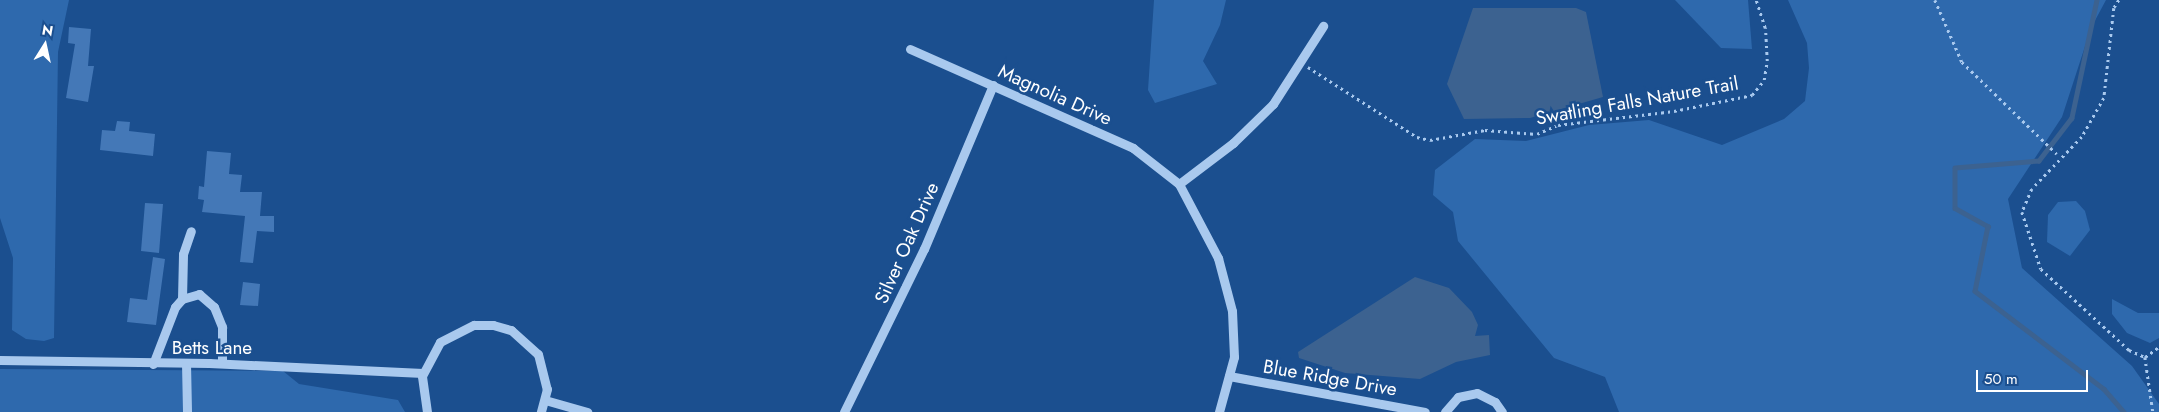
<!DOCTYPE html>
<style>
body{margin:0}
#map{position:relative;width:2159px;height:412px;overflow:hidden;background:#1b4f8f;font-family:Jost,sans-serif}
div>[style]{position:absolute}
.green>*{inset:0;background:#2e69ad}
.water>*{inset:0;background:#3c6290}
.stream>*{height:4.5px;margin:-2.25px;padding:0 2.25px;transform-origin:2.25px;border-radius:2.25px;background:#3c6290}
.building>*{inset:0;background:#4478b7}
.path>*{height:2.5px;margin-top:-1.25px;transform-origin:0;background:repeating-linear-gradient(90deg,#a9c9ee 0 2.5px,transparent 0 6.5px)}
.minor>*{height:9px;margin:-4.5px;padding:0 4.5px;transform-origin:4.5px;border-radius:4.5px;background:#a9c9ee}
span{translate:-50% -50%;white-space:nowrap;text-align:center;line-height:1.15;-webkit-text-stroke:5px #1b4f8f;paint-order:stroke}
.street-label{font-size:19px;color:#fff}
.north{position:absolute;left:20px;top:20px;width:50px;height:50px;-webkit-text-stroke:4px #1b4f8f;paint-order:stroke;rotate:10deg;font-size:14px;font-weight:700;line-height:20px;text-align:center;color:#fff}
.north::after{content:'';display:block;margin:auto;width:18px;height:22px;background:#fff;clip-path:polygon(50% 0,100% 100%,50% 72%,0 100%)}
.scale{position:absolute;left:1976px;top:370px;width:112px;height:22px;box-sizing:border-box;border:2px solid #fff;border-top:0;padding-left:6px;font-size:15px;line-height:18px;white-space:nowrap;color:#fff;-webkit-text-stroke:4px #1b4f8f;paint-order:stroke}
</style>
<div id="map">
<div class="green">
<div style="clip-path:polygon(0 0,69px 0,58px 52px,54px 338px,44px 341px,26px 339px,12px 330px,13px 258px,0 218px)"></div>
<div style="clip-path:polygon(1154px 0,1226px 0,1220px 25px,1203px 61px,1217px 84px,1155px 103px,1148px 90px)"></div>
<div style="clip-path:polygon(1675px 0,1748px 0,1752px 49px,1721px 48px)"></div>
<div style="clip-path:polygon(1788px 0,2106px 0,2091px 28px,2062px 117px,2008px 199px,2022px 268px,2132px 366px,2159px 404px,2159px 412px,1619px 412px,1605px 377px,1554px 358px,1458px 241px,1453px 212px,1433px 195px,1435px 170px,1475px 139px,1526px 141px,1589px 125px,1649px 120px,1722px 145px,1784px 119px,1805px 101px,1809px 68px,1807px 43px)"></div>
<div style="clip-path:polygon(2076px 201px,2085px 211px,2090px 230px,2070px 256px,2047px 242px,2048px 215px,2058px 202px)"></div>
<div style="clip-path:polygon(2112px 299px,2138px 313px,2159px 313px,2159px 338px,2150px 343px,2127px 333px,2112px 314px)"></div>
<div style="clip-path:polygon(0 369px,283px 371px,299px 384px,398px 400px,405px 412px,0 412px)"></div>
</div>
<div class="water">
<div style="clip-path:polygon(1473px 8px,1576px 8px,1586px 12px,1603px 97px,1530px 118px,1464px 119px,1447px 84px)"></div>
<div style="clip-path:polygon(1415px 277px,1449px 288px,1472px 312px,1478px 325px,1475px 336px,1489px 335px,1490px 355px,1456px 362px,1420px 379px,1345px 373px,1299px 358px,1298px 352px)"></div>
</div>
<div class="stream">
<div style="left:2097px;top:0;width:121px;rotate:102deg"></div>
<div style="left:2072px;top:118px;width:54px;rotate:127.5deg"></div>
<div style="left:2039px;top:161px;width:84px;rotate:175.2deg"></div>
<div style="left:1955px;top:168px;width:40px;rotate:90deg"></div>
<div style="left:1955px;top:208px;width:38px;rotate:29deg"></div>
<div style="left:1988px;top:226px;width:66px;rotate:101.3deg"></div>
<div style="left:1975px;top:291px;width:162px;rotate:37.2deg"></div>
<div style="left:2104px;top:389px;width:30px;rotate:49deg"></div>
</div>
<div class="building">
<div style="clip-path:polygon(69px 27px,91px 29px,88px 66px,94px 66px,88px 102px,66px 98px,75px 44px,68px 43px)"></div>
<div style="clip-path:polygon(117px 121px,130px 122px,129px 131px,155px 134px,153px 156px,100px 150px,102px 130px,115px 131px)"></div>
<div style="clip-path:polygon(207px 151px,231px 153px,229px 174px,242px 175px,240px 192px,262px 192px,260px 216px,274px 216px,274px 232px,257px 231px,253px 263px,240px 262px,245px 216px,202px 212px,204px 200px,198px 199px,199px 186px,204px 187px)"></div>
<div style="clip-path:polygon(145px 203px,163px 204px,159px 253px,141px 251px)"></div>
<div style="clip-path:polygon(153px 257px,165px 259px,156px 325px,127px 322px,130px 298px,147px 300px)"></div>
<div style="clip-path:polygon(243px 282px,260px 284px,258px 306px,240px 305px)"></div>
</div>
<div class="path">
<div style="left:1935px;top:0;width:68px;rotate:66.5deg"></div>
<div style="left:1962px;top:62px;width:132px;rotate:44.1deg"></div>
<div style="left:2119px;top:0;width:9px;rotate:122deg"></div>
<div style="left:2114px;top:8px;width:91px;rotate:96.3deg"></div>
<div style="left:2104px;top:98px;width:45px;rotate:119.4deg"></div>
<div style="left:2082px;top:137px;width:72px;rotate:133.9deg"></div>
<div style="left:2032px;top:189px;width:25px;rotate:113deg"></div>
<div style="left:2022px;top:212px;width:60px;rotate:71.6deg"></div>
<div style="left:2041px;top:269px;width:120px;rotate:42.6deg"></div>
<div style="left:2129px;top:350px;width:17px;rotate:24deg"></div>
<div style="left:2145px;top:357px;width:56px;rotate:81.7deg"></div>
<div style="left:1308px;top:67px;width:130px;rotate:32.7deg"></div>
<div style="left:1417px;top:137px;width:13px;rotate:13deg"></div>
<div style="left:1430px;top:140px;width:56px;rotate:-10.3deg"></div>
<div style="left:1485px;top:130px;width:52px;rotate:4.4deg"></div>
<div style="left:1537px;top:134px;width:23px;rotate:-23deg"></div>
<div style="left:1558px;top:125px;width:117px;rotate:-6.9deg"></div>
<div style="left:1674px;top:111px;width:80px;rotate:-11.6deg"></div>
<div style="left:1752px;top:95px;width:19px;rotate:-51deg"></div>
<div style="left:1764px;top:80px;width:19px;rotate:-81deg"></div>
<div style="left:1767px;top:61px;width:33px;rotate:-93deg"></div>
<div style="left:1765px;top:28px;width:29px;rotate:-108deg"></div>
<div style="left:2145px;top:357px;width:17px;rotate:-36deg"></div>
</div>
<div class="minor">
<div style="left:910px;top:49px;width:244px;rotate:23.9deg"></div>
<div style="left:1133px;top:148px;width:58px;rotate:38deg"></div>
<div style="left:1179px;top:184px;width:84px;rotate:62.2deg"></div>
<div style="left:1218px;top:258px;width:55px;rotate:75.2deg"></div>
<div style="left:1232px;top:311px;width:46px;rotate:87.5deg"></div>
<div style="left:1234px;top:357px;width:57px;rotate:105.3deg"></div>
<div style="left:1179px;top:184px;width:68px;rotate:-37.2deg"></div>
<div style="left:1233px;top:143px;width:56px;rotate:-44.3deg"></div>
<div style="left:1273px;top:104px;width:93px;rotate:-57.3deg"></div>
<div style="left:182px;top:299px;width:45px;rotate:-88.7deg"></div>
<div style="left:183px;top:254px;width:24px;rotate:-71deg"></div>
<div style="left:0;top:360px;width:209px;rotate:0.8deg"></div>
<div style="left:209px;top:363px;width:214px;rotate:2.7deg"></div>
<div style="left:186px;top:363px;width:49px;rotate:88.8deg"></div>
<div style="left:153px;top:364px;width:61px;rotate:-68.9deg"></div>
<div style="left:175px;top:307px;width:11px;rotate:-49deg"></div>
<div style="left:182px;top:299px;width:18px;rotate:-16deg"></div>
<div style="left:199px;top:294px;width:20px;rotate:41deg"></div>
<div style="left:214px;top:307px;width:22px;rotate:68deg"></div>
<div style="left:222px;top:327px;width:36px;rotate:90deg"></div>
<div style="left:1229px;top:376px;width:199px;rotate:10.4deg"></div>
<div style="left:545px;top:400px;width:44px;rotate:15.9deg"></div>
<div style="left:427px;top:412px;width:36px;rotate:-98deg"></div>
<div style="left:422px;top:376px;width:38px;rotate:-62deg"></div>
<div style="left:440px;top:342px;width:38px;rotate:-27deg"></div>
<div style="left:474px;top:325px;width:19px"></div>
<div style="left:493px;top:325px;width:19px;rotate:16deg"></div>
<div style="left:511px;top:330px;width:36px;rotate:42deg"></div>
<div style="left:538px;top:354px;width:36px;rotate:76deg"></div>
<div style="left:547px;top:389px;width:24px;rotate:105deg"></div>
<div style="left:844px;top:412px;width:182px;rotate:-63.9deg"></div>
<div style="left:924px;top:249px;width:178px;rotate:-67.2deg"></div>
<div style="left:1445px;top:412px;width:20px;rotate:-49deg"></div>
<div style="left:1458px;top:397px;width:19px;rotate:-12deg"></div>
<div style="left:1477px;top:393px;width:20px;rotate:27deg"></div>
<div style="left:1495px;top:402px;width:12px;rotate:55deg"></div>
</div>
<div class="street-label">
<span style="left:1055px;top:95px;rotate:24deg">Magnolia Drive</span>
<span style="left:1637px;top:101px;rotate:-10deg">Swatling Falls Nature Trail</span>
<span style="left:907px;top:243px;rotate:-66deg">Silver Oak Drive</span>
<span style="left:212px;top:348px">Betts Lane</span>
<span style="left:1330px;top:378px;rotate:10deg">Blue Ridge Drive</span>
</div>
<div class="north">N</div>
<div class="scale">50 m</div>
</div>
